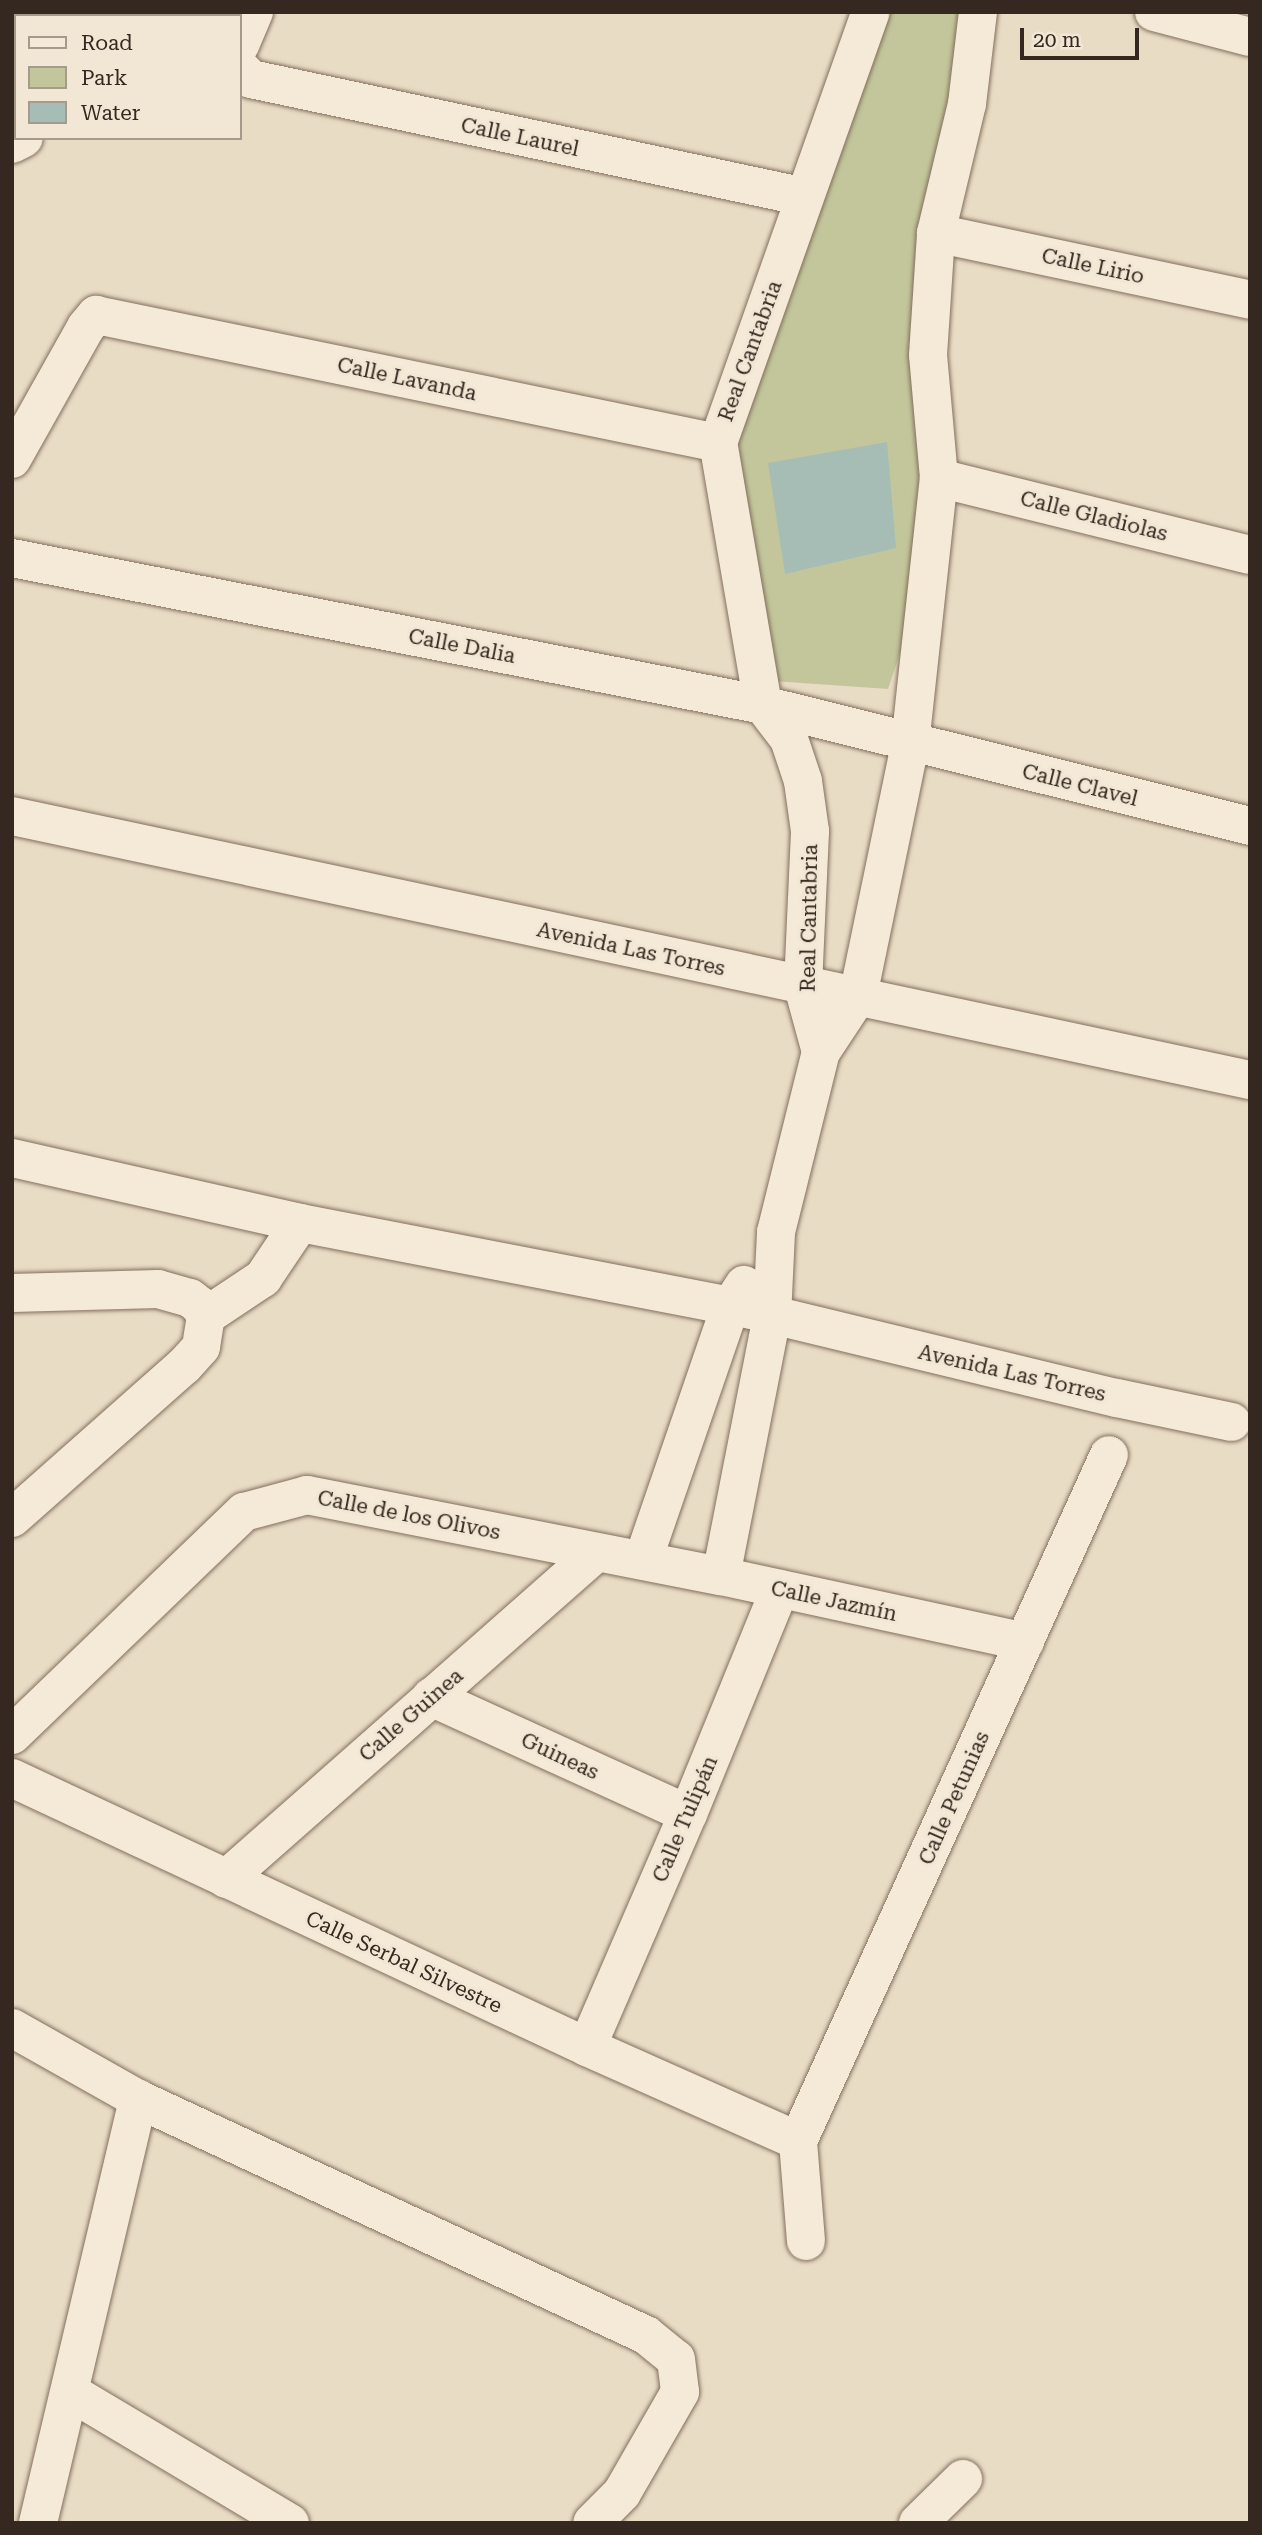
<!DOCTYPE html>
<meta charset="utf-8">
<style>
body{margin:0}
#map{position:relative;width:1262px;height:2535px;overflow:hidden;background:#e9dcc5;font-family:"Roboto Serif",serif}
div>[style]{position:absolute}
.green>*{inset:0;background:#c3c69b}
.water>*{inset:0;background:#a6bdb5}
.roads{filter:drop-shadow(0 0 2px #826f5d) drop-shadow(0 0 2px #826f5d)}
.street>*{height:38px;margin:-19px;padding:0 19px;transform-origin:19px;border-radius:19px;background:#f5ead8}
span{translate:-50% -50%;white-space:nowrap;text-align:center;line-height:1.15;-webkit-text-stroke:6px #f1e7d4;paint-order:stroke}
.street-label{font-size:21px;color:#342820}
.frame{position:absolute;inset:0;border:14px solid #342820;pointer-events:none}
.legend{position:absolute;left:14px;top:14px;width:228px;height:126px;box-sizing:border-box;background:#f1e7d4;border:2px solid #a59b8c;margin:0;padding:9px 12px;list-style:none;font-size:21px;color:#342820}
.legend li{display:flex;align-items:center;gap:14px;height:35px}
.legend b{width:35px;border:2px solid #a59b8c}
.scale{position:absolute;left:1020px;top:28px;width:119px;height:32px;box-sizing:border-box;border:4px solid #342820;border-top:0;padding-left:9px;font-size:21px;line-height:24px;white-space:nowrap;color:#342820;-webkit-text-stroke:5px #f1e7d4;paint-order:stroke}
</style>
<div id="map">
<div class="green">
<div style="clip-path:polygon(878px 12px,971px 12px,914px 611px,888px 689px,773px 681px,738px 441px)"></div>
</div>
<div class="water">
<div style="clip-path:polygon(887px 442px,896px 548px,785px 574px,768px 463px)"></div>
</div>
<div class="roads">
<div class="street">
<div style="left:87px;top:12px;width:12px;rotate:20deg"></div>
<div style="left:1154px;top:12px;width:99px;rotate:14.6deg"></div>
<div style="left:38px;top:16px;width:6px;rotate:-39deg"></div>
<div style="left:240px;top:45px;width:36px;rotate:-67deg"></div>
<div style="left:240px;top:68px;width:16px;rotate:45deg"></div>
<div style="left:251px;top:79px;width:566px;rotate:12.02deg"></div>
<div style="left:12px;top:144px;width:13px;rotate:-27deg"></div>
<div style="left:936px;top:233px;width:321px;rotate:12deg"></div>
<div style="left:12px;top:459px;width:151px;rotate:-60.7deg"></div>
<div style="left:86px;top:327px;width:16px;rotate:-50deg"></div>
<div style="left:96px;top:315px;width:635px;rotate:11.63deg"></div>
<div style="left:939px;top:478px;width:320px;rotate:13.9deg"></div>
<div style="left:12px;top:558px;width:765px;rotate:11.07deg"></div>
<div style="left:763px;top:705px;width:502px;rotate:13.95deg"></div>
<div style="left:12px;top:816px;width:1266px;rotate:12.04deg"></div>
<div style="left:821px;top:1052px;width:68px;rotate:-105.3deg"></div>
<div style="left:803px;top:986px;width:155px;rotate:-87.4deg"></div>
<div style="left:810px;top:831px;width:50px;rotate:-98deg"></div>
<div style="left:803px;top:781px;width:44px;rotate:-108.4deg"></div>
<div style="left:789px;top:739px;width:43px;rotate:-127.4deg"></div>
<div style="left:763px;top:705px;width:266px;rotate:-99.7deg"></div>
<div style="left:718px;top:443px;width:457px;rotate:-70.5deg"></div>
<div style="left:12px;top:1158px;width:295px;rotate:12.7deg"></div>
<div style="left:300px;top:1223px;width:460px;rotate:10.9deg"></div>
<div style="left:752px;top:1310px;width:375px;rotate:13.6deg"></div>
<div style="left:1117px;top:1398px;width:117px;rotate:11.8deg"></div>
<div style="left:12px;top:1293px;width:146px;rotate:-1.6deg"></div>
<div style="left:158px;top:1289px;width:33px;rotate:16deg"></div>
<div style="left:190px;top:1298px;width:11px;rotate:38deg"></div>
<div style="left:199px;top:1305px;width:13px;rotate:58deg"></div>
<div style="left:206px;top:1316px;width:69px;rotate:-33.7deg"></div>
<div style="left:263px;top:1278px;width:66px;rotate:-56.1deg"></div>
<div style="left:12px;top:1518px;width:230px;rotate:-41.5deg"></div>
<div style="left:184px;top:1366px;width:25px;rotate:-48deg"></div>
<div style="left:201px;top:1347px;width:31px;rotate:-81deg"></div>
<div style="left:643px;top:1560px;width:270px;rotate:-71deg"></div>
<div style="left:731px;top:1305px;width:24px;rotate:-57deg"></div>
<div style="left:721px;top:1576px;width:264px;rotate:-78.9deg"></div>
<div style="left:772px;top:1317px;width:85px;rotate:-87.3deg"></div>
<div style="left:776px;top:1232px;width:186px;rotate:-76deg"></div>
<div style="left:821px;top:1052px;width:67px;rotate:-56.5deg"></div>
<div style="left:858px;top:996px;width:257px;rotate:-78.3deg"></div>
<div style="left:910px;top:744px;width:268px;rotate:-83.8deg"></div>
<div style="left:939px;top:478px;width:123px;rotate:-95.1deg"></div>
<div style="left:928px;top:355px;width:122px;rotate:-86.2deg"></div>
<div style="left:936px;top:233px;width:133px;rotate:-76.5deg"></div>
<div style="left:967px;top:104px;width:93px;rotate:-83.2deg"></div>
<div style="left:431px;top:1697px;width:282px;rotate:24.5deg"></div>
<div style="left:12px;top:1735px;width:322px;rotate:-43.9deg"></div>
<div style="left:244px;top:1512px;width:65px;rotate:-15.1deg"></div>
<div style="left:307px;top:1495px;width:422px;rotate:11.1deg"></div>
<div style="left:721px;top:1576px;width:311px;rotate:12.2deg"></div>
<div style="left:12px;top:1778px;width:635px;rotate:25.07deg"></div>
<div style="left:587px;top:2047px;width:231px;rotate:24deg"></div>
<div style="left:226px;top:1879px;width:493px;rotate:-41.4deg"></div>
<div style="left:12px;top:2028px;width:145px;rotate:29.4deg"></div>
<div style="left:138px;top:2099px;width:560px;rotate:24.92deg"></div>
<div style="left:646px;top:2335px;width:38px;rotate:39deg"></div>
<div style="left:676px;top:2359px;width:33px;rotate:83deg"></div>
<div style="left:680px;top:2392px;width:116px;rotate:119.9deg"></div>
<div style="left:622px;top:2493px;width:42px;rotate:135deg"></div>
<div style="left:587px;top:2047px;width:254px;rotate:-66.6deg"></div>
<div style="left:688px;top:1814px;width:243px;rotate:-67.8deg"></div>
<div style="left:806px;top:2241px;width:100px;rotate:-94.6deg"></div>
<div style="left:798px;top:2141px;width:753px;rotate:-65.61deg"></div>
<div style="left:70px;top:2392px;width:256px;rotate:30.8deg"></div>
<div style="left:38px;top:2523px;width:436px;rotate:-76.7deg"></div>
<div style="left:918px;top:2523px;width:63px;rotate:-44.4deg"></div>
</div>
</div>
<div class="street-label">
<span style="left:520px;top:137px;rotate:12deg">Calle Laurel</span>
<span style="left:1093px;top:266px;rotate:12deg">Calle Lirio</span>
<span style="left:750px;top:351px;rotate:-70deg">Real Cantabria</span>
<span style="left:407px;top:379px;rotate:12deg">Calle Lavanda</span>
<span style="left:1094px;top:516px;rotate:14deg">Calle Gladiolas</span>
<span style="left:462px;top:646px;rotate:11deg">Calle Dalia</span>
<span style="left:1080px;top:785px;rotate:14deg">Calle Clavel</span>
<span style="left:809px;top:918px;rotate:-89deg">Real Cantabria</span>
<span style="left:631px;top:949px;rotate:12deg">Avenida Las Torres</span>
<span style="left:1012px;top:1373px;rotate:13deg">Avenida Las Torres</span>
<span style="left:409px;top:1515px;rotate:11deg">Calle de los Olivos</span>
<span style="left:834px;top:1601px;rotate:12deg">Calle Jazmín</span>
<span style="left:411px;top:1715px;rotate:-41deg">Calle Guinea</span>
<span style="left:560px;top:1756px;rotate:25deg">Guineas</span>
<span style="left:954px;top:1798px;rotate:-66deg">Calle Petunias</span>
<span style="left:685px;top:1819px;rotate:-67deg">Calle Tulipán</span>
<span style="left:404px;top:1962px;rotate:25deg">Calle Serbal Silvestre</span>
</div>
<div class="frame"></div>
<ul class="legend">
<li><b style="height:9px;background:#f5ead8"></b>Road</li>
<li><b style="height:19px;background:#c3c69b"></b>Park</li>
<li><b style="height:19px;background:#a6bdb5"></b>Water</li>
</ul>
<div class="scale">20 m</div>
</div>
